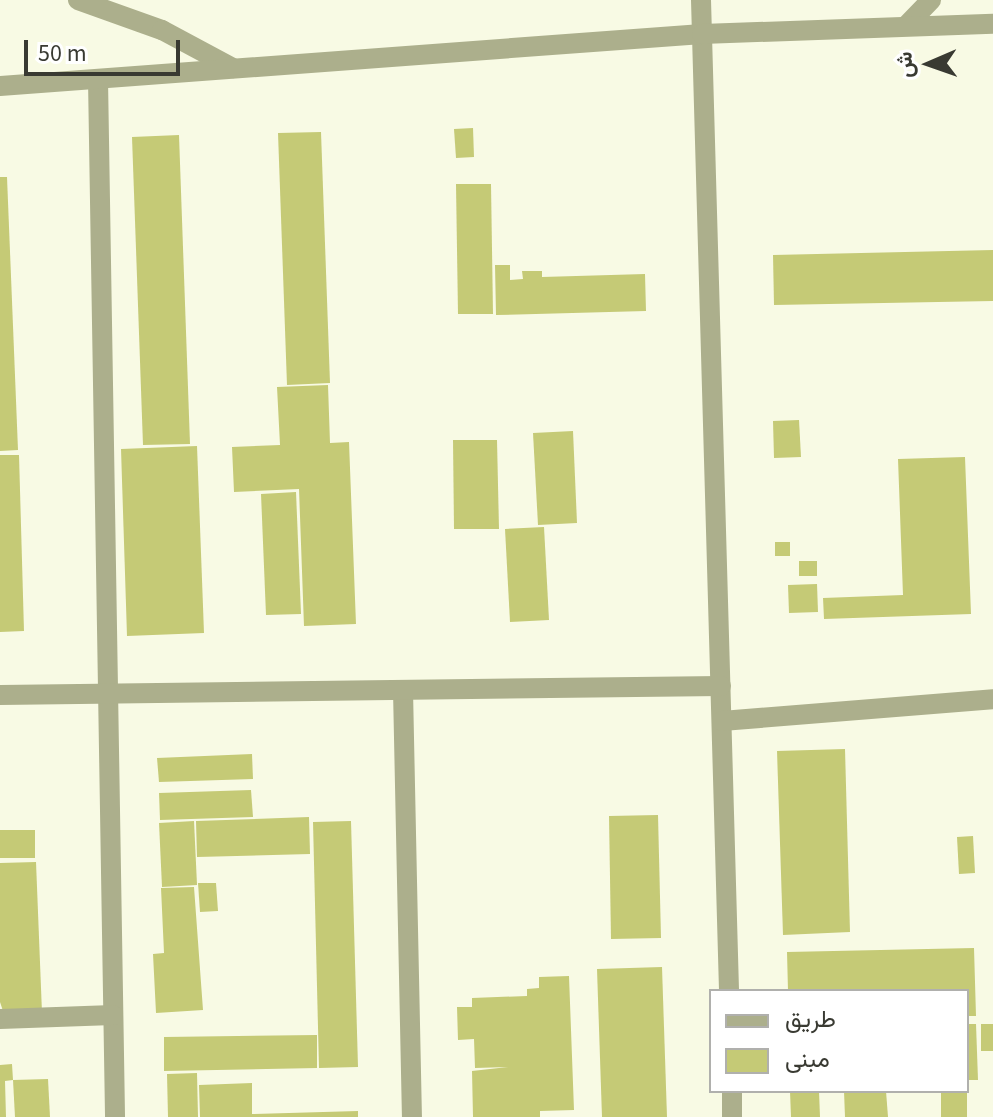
<!DOCTYPE html>
<meta charset="utf-8">
<style>
body{margin:0}
#map{position:relative;width:993px;height:1117px;overflow:hidden;background:#f8fae4;font-family:"Source Sans 3",Vazirmatn,sans-serif}
div>[style]{position:absolute}
.building>*{inset:0;background:#c5ca76}
.minor>*{height:20px;margin:-10px;padding:0 10px;transform-origin:10px;border-radius:10px;background:#acaf8c}
span{translate:-50% -50%;white-space:nowrap;text-align:center;line-height:1.15;-webkit-text-stroke:6px #fff;paint-order:stroke}
.legend{position:absolute;left:709px;top:989px;width:260px;height:104px;box-sizing:border-box;background:#fff;border:2px solid #b0b0ad;margin:0;padding:10px 14px;list-style:none;font-size:24px;color:#393a32}
.legend li{display:flex;align-items:center;gap:16px;height:40px}
.legend b{width:40px;border:2px solid #b0b0ad}
.north{position:absolute;left:889px;top:24px;width:80px;height:80px;-webkit-text-stroke:6px #fff;paint-order:stroke;rotate:268deg;font-size:22px;font-weight:700;line-height:32px;text-align:center;color:#393a32}
.north::after{content:'';display:block;margin:auto;width:28px;height:36px;background:#393a32;clip-path:polygon(50% 0,100% 100%,50% 72%,0 100%)}
.scale{position:absolute;left:24px;top:40px;width:156px;height:36px;box-sizing:border-box;border:4px solid #393a32;border-top:0;padding-left:10px;font-size:24px;line-height:28px;white-space:nowrap;color:#393a32;-webkit-text-stroke:6px #fff;paint-order:stroke}
</style>
<div id="map">
<div class="building">
<div style="clip-path:polygon(473px 128px,474px 157px,456px 158px,454px 129px)"></div>
<div style="clip-path:polygon(321px 132px,330px 383px,287px 385px,278px 133px)"></div>
<div style="clip-path:polygon(179px 135px,190px 444px,143px 445px,132px 137px)"></div>
<div style="clip-path:polygon(0 177px,7px 177px,18px 450px,0 451px)"></div>
<div style="clip-path:polygon(456px 184px,491px 184px,493px 314px,458px 314px)"></div>
<div style="clip-path:polygon(993px 250px,993px 301px,774px 305px,773px 255px)"></div>
<div style="clip-path:polygon(495px 265px,510px 265px,510px 280px,523px 279px,522px 271px,542px 271px,542px 277px,645px 274px,646px 311px,496px 315px)"></div>
<div style="clip-path:polygon(328px 385px,330px 443px,349px 442px,356px 624px,304px 626px,299px 489px,234px 492px,232px 447px,280px 445px,277px 387px)"></div>
<div style="clip-path:polygon(799px 420px,801px 457px,774px 458px,773px 421px)"></div>
<div style="clip-path:polygon(573px 431px,577px 523px,538px 525px,533px 433px)"></div>
<div style="clip-path:polygon(453px 440px,497px 440px,499px 529px,454px 529px)"></div>
<div style="clip-path:polygon(197px 446px,204px 633px,127px 636px,121px 449px)"></div>
<div style="clip-path:polygon(0 455px,19px 455px,24px 631px,0 632px)"></div>
<div style="clip-path:polygon(965px 457px,971px 614px,824px 619px,823px 598px,903px 595px,898px 459px)"></div>
<div style="clip-path:polygon(296px 492px,301px 614px,266px 615px,261px 494px)"></div>
<div style="clip-path:polygon(544px 527px,549px 620px,510px 622px,505px 529px)"></div>
<div style="clip-path:polygon(775px 542px,790px 542px,790px 556px,775px 556px)"></div>
<div style="clip-path:polygon(799px 561px,817px 561px,817px 576px,799px 576px)"></div>
<div style="clip-path:polygon(817px 584px,818px 612px,789px 613px,788px 585px)"></div>
<div style="clip-path:polygon(845px 749px,850px 932px,783px 935px,777px 751px)"></div>
<div style="clip-path:polygon(252px 754px,253px 779px,159px 782px,157px 758px)"></div>
<div style="clip-path:polygon(251px 790px,253px 817px,160px 820px,159px 793px)"></div>
<div style="clip-path:polygon(658px 815px,661px 938px,611px 939px,609px 816px)"></div>
<div style="clip-path:polygon(309px 817px,310px 854px,197px 857px,196px 821px)"></div>
<div style="clip-path:polygon(194px 821px,197px 885px,162px 887px,159px 823px)"></div>
<div style="clip-path:polygon(351px 821px,358px 1067px,319px 1068px,313px 822px)"></div>
<div style="clip-path:polygon(0 830px,35px 830px,35px 858px,0 858px)"></div>
<div style="clip-path:polygon(973px 836px,975px 873px,959px 874px,957px 837px)"></div>
<div style="clip-path:polygon(36px 862px,42px 1013px,4px 1014px,0 1002px,0 863px)"></div>
<div style="clip-path:polygon(198px 883px,216px 883px,218px 911px,200px 912px)"></div>
<div style="clip-path:polygon(194px 887px,203px 1010px,156px 1013px,153px 954px,164px 953px,161px 888px)"></div>
<div style="clip-path:polygon(974px 948px,976px 1016px,967px 1016px,967px 991px,788px 991px,787px 952px)"></div>
<div style="clip-path:polygon(662px 967px,667px 1117px,602px 1117px,597px 969px)"></div>
<div style="clip-path:polygon(569px 976px,574px 1110px,540px 1111px,540px 1117px,473px 1117px,472px 1071px,508px 1067px,475px 1068px,474px 1039px,458px 1040px,457px 1007px,472px 1007px,472px 998px,527px 996px,527px 989px,539px 988px,539px 977px)"></div>
<div style="clip-path:polygon(967px 1024px,976px 1024px,978px 1080px,967px 1080px)"></div>
<div style="clip-path:polygon(981px 1024px,993px 1024px,993px 1051px,981px 1051px)"></div>
<div style="clip-path:polygon(317px 1035px,317px 1068px,164px 1071px,164px 1037px)"></div>
<div style="clip-path:polygon(12px 1064px,13px 1080px,5px 1081px,6px 1117px,0 1117px,0 1065px)"></div>
<div style="clip-path:polygon(197px 1073px,198px 1117px,168px 1117px,167px 1074px)"></div>
<div style="clip-path:polygon(48px 1079px,50px 1117px,15px 1117px,13px 1080px)"></div>
<div style="clip-path:polygon(252px 1083px,252px 1114px,358px 1111px,358px 1117px,200px 1117px,199px 1085px)"></div>
<div style="clip-path:polygon(790px 1091px,819px 1091px,820px 1117px,791px 1117px)"></div>
<div style="clip-path:polygon(844px 1091px,886px 1091px,888px 1117px,845px 1117px)"></div>
<div style="clip-path:polygon(941px 1091px,967px 1091px,967px 1117px,941px 1117px)"></div>
</div>
<div class="minor">
<div style="left:78px;top:0;width:89px;rotate:19.7deg"></div>
<div style="left:162px;top:30px;width:81px;rotate:28.2deg"></div>
<div style="left:701px;top:0;width:991px;rotate:88.38deg"></div>
<div style="left:906px;top:26px;width:36px;rotate:-46deg"></div>
<div style="left:98px;top:79px;width:1038px;rotate:89.06deg"></div>
<div style="left:0;top:86px;width:704px;rotate:-4.24deg"></div>
<div style="left:702px;top:34px;width:291px;rotate:-2deg"></div>
<div style="left:403px;top:690px;width:427px;rotate:88.8deg"></div>
<div style="left:0;top:695px;width:721px;rotate:-0.72deg"></div>
<div style="left:722px;top:721px;width:272px;rotate:-4.6deg"></div>
<div style="left:0;top:1019px;width:113px;rotate:-2deg"></div>
<div style="left:732px;top:1091px;width:26px;rotate:90deg"></div>
</div>
<ul class="legend">
<li><b style="height:10px;background:#acaf8c"></b>طريق</li>
<li><b style="height:22px;background:#c5ca76"></b>مبنى</li>
</ul>
<div class="north">ش</div>
<div class="scale">50 m</div>
</div>
